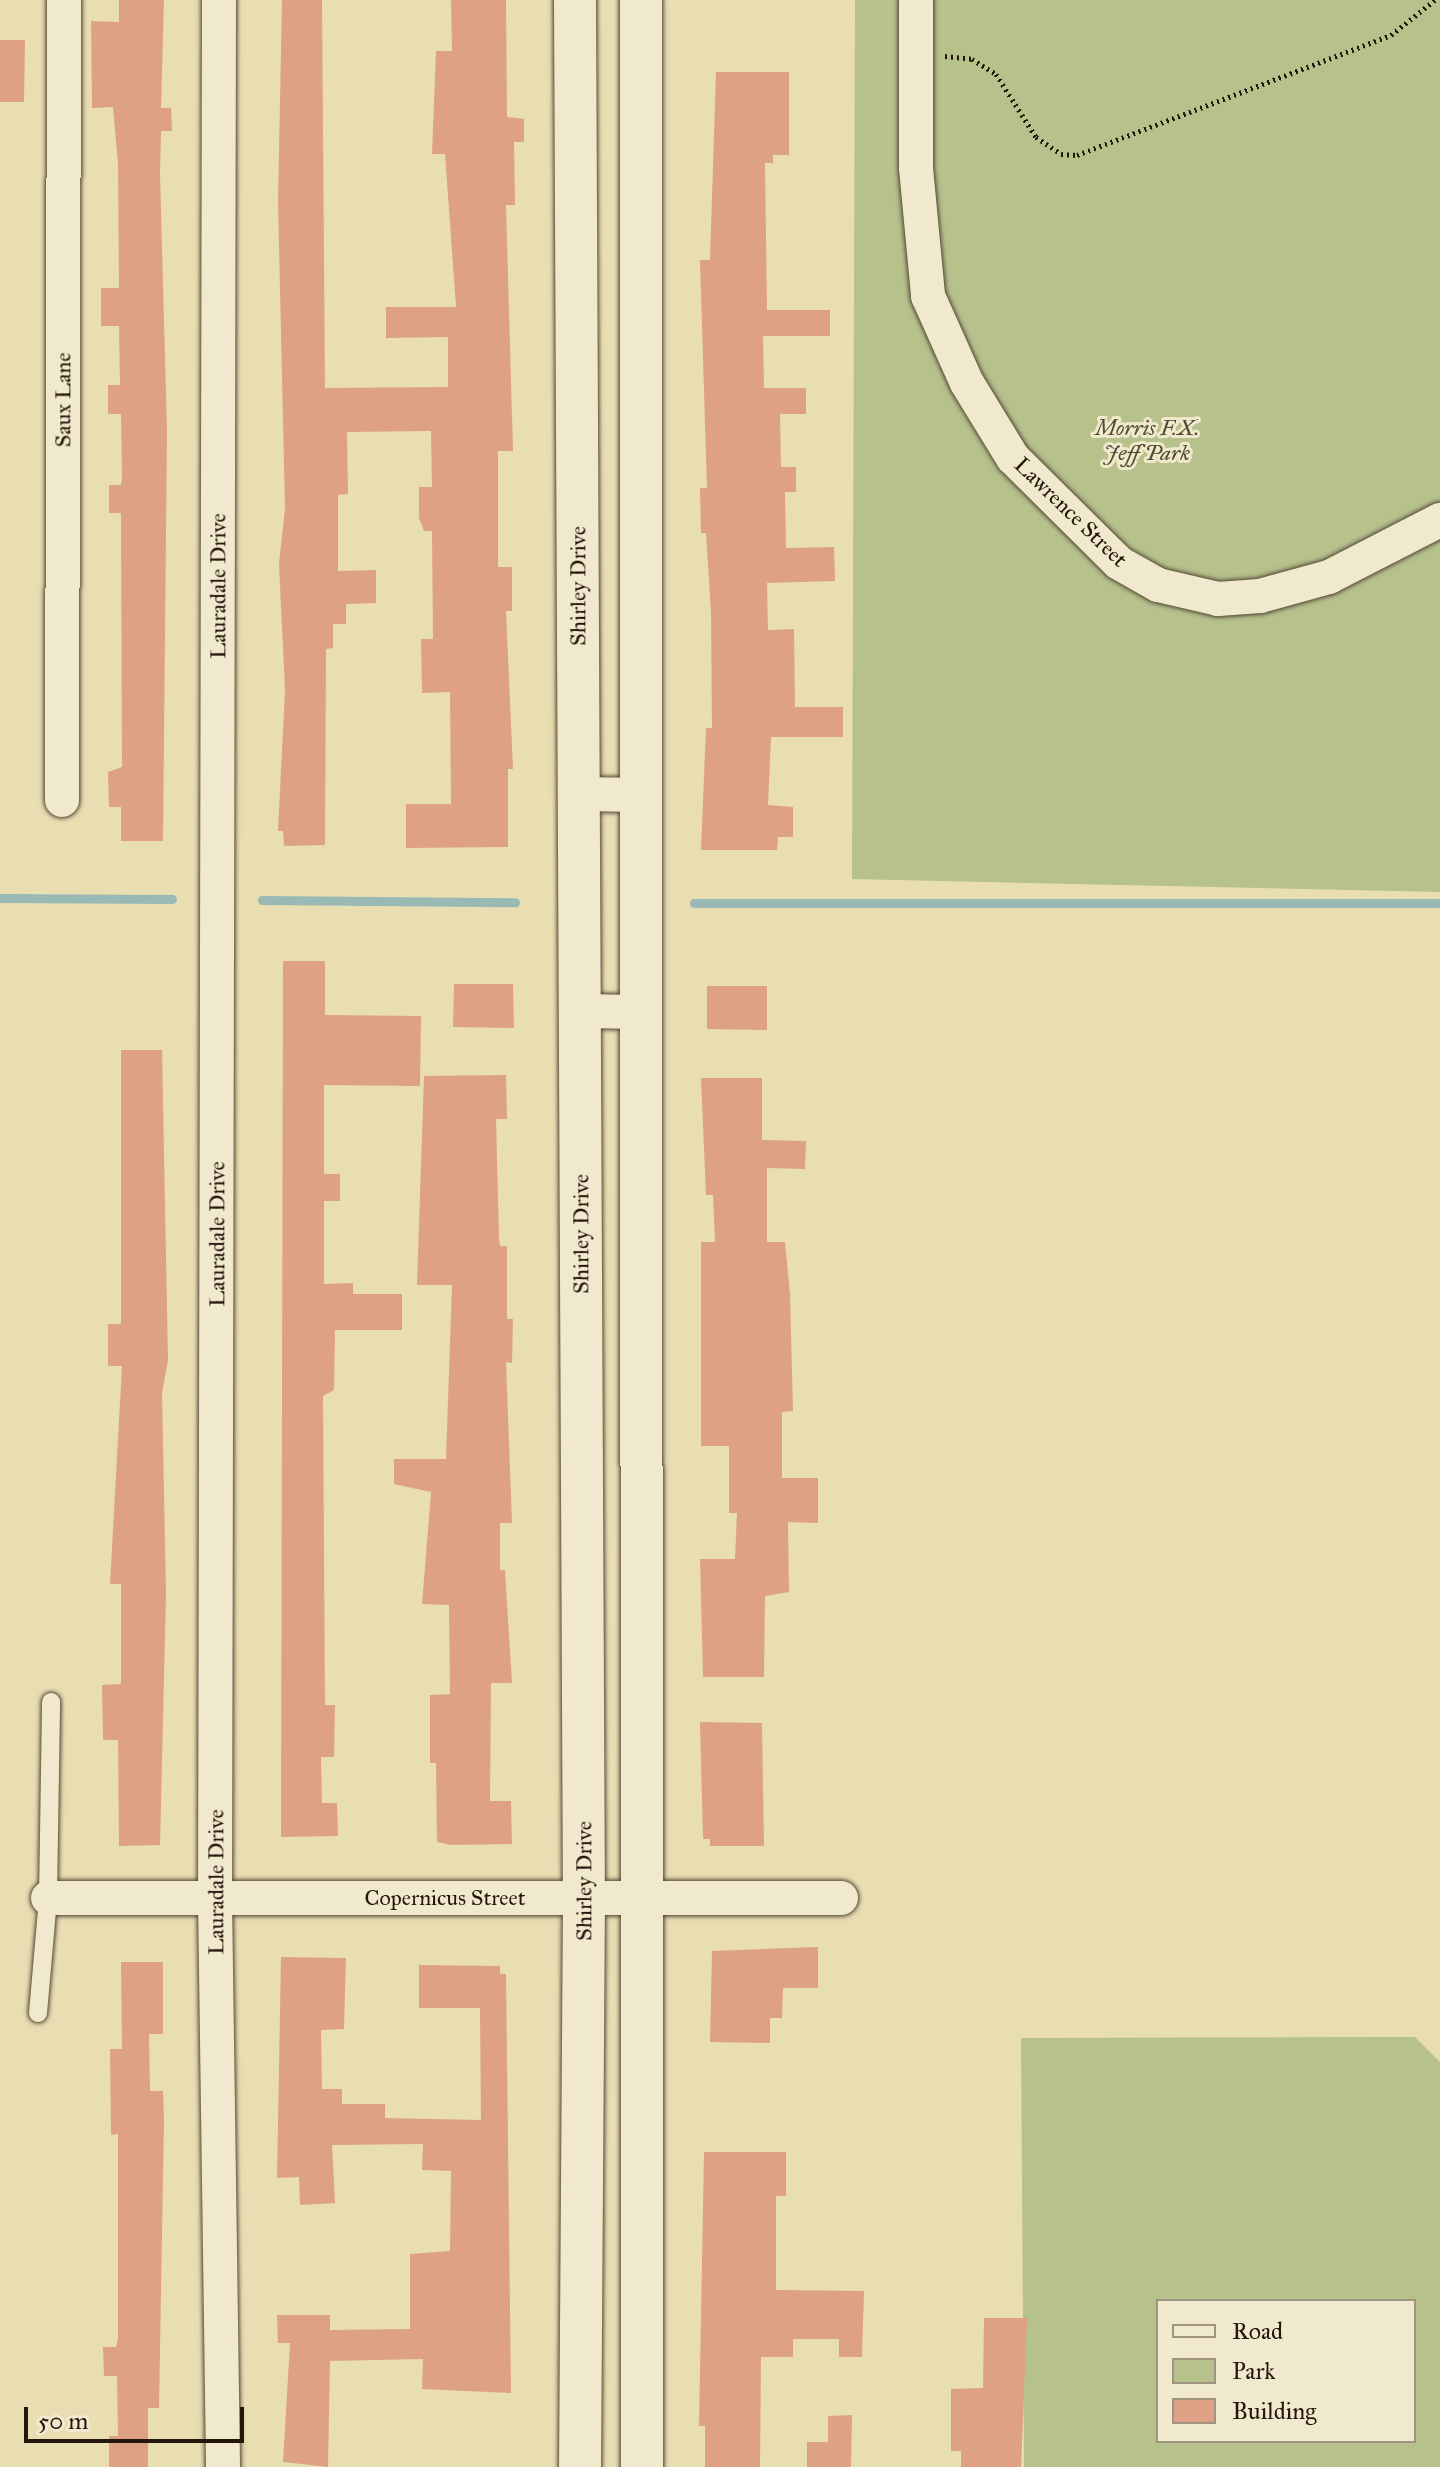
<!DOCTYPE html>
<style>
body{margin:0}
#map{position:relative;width:1440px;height:2467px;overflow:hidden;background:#e9ddb2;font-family:"IM FELL Great Primer",serif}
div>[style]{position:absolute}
.green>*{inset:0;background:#b6c18c}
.stream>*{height:9px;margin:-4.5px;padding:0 4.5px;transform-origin:4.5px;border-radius:4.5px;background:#99bab4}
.building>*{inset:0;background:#dea186}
.path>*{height:5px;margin-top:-2.5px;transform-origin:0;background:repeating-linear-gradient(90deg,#23170c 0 2px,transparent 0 6px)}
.roads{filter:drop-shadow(0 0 2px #544836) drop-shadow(0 0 2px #544836)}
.service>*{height:18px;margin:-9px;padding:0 9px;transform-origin:9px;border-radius:9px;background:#f1e9cd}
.minor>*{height:34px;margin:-17px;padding:0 17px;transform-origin:17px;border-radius:17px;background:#f1e9cd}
.tertiary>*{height:42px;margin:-21px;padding:0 21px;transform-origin:21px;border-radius:21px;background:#f1e9cd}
span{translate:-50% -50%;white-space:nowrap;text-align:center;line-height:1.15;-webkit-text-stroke:6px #f1e9cd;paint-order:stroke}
.street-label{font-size:22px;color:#23170c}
.park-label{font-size:22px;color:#4f4a32;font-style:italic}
.legend{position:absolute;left:1156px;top:2299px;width:260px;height:144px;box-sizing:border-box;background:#f1e9cd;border:2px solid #9f9580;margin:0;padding:10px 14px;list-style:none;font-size:24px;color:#23170c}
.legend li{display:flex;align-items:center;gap:16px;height:40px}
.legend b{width:40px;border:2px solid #9f9580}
.scale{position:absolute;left:24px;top:2407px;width:220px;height:36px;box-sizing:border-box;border:4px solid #23170c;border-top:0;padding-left:10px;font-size:24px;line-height:28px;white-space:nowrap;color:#23170c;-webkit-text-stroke:6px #f1e9cd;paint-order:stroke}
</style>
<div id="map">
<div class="green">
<div style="clip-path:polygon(855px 0,1440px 0,1440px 892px,852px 879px)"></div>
<div style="clip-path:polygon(evenodd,1415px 2037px,1440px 2062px,1440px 2467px,1024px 2467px,1021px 2038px,1415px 2037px,1158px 2301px,1414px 2301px,1414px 2441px,1158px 2441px,1158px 2301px)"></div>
</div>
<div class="stream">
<div style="left:0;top:898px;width:172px;rotate:0.3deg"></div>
<div style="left:262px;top:900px;width:253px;rotate:0.5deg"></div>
<div style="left:694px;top:903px;width:746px"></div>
</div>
<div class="building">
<div style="clip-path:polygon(119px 0,164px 0,161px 108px,171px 108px,172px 131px,161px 131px,160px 175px,167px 430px,163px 841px,121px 841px,121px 807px,109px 807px,108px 772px,122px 767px,121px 513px,109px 513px,109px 485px,121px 485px,122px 477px,121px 414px,108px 414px,108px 385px,120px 385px,119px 326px,101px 326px,101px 288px,119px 288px,118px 164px,113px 107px,92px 108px,91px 21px,119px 22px)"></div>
<div style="clip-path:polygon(282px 0,322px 0,325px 388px,448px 387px,448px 337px,386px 338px,386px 307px,456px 307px,445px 154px,432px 154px,436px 51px,452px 51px,451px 0,506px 0,507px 117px,524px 119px,524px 142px,514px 142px,515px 205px,506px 205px,513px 451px,498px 451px,498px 567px,512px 567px,512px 611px,506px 611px,513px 769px,508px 769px,508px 847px,406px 848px,406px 804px,451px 804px,450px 692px,422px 693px,421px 639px,433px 639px,432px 531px,424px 531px,419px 518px,419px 487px,432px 487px,431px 431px,347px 432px,348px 494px,338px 495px,338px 571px,376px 570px,376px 603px,346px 604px,346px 624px,333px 624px,333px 648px,326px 649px,325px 845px,284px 846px,283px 831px,278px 831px,285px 690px,279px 564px,285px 508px,278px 202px)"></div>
<div style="clip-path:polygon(0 40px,25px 40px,24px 102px,0 102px)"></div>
<div style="clip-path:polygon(716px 72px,789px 72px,789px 155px,773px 155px,773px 163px,765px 163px,767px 310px,830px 310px,830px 336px,763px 336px,764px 388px,806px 388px,806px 414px,780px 414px,781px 467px,796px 467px,796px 492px,785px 492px,786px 548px,834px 547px,835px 581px,767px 583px,768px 630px,794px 629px,795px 707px,843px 707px,843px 737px,771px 737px,768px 805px,793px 807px,793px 837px,778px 837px,777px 850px,701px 850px,706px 728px,712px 728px,711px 612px,706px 533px,701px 533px,700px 488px,707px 488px,700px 260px,710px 260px)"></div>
<div style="clip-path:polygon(283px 961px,325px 961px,325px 1015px,421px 1016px,420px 1086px,324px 1085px,324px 1174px,340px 1174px,340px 1201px,324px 1201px,324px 1284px,353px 1283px,353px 1294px,402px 1294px,402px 1330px,335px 1330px,334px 1390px,323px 1396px,325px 1705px,335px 1705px,334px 1757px,321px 1757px,322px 1803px,337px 1803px,338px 1836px,281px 1837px)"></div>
<div style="clip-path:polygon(454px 984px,513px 984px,514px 1028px,453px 1027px)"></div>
<div style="clip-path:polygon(707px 986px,767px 986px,767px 1030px,707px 1029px)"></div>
<div style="clip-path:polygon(121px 1050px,162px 1050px,168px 1360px,162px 1393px,166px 1594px,160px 1845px,119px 1846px,118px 1740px,103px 1740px,102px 1685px,121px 1684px,121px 1584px,110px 1584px,122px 1366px,108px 1366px,108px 1324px,121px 1324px)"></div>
<div style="clip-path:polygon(506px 1075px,507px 1119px,496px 1119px,499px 1238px,500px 1246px,507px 1246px,507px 1319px,513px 1319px,512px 1363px,506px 1362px,512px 1523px,500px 1523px,500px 1570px,505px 1570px,512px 1683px,491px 1683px,490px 1801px,511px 1801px,512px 1844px,451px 1845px,437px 1842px,436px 1763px,430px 1763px,430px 1695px,450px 1694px,449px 1605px,422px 1604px,431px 1492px,394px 1484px,394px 1459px,446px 1459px,452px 1285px,417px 1285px,424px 1076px)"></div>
<div style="clip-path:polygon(701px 1078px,762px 1078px,762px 1140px,806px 1141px,805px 1169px,767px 1168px,767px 1242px,785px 1242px,790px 1294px,793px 1411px,782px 1412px,782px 1478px,818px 1478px,818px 1523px,788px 1522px,789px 1592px,765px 1596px,764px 1677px,703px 1677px,700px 1559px,735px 1559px,737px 1513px,729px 1513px,729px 1446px,701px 1446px,701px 1242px,715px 1242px,713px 1195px,706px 1195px)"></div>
<div style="clip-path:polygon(700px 1722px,762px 1723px,764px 1846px,710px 1846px,710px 1839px,703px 1839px)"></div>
<div style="clip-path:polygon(818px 1947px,818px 1988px,783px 1988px,782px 2018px,770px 2018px,770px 2043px,710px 2042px,712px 1951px)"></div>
<div style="clip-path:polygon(281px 1957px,346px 1958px,344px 2029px,321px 2030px,322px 2089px,342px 2089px,342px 2104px,385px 2104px,385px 2118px,481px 2120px,480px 2008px,419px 2008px,419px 1965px,500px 1966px,500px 1974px,506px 1974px,511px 2393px,422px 2389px,423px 2359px,330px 2361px,328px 2467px,283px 2462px,290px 2343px,278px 2343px,277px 2315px,330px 2315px,330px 2330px,410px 2329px,410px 2254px,450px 2251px,451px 2171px,422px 2170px,423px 2144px,332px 2145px,335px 2203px,300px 2205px,299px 2177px,277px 2178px)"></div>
<div style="clip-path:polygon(121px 1962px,163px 1962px,163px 2034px,149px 2034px,150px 2091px,163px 2091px,164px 2119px,159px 2408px,148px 2408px,148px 2467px,109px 2467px,109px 2436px,118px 2436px,117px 2376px,104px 2376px,103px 2347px,116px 2347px,118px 2338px,118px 2134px,111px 2135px,110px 2049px,122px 2049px)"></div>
<div style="clip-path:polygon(704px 2152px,786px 2152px,786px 2196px,776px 2196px,776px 2290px,864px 2291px,862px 2357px,839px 2357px,839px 2339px,793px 2339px,793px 2357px,761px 2357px,760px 2467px,705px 2467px,705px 2426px,699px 2426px)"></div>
<div style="clip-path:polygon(984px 2318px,1027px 2318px,1021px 2467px,961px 2467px,961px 2451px,951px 2451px,951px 2389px,983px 2388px)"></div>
<div style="clip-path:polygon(852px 2415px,851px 2467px,807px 2467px,807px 2442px,828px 2442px,828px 2416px)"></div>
</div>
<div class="path">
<div style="left:945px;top:56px;width:27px;rotate:6deg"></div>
<div style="left:972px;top:59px;width:28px;rotate:32deg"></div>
<div style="left:996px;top:74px;width:75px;rotate:57.6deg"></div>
<div style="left:1036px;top:137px;width:30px;rotate:34deg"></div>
<div style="left:1061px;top:154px;width:16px;rotate:4deg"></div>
<div style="left:1077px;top:155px;width:336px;rotate:-20.9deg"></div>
<div style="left:1391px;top:35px;width:56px;rotate:-38.5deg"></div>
</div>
<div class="roads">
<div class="service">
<div style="left:38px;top:2013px;width:115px;rotate:-85deg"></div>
<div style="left:48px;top:1898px;width:196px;rotate:-89.1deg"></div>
</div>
<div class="minor">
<div style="left:219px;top:0;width:1898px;rotate:90.12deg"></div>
<div style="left:215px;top:1898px;width:569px;rotate:89.19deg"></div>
<div style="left:916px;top:0;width:168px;rotate:90deg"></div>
<div style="left:916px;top:168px;width:129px;rotate:84.6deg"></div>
<div style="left:928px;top:296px;width:95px;rotate:65.9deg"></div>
<div style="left:967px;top:383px;width:88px;rotate:58.5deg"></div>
<div style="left:1013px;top:458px;width:149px;rotate:44.7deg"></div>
<div style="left:1119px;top:563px;width:45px;rotate:29.4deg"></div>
<div style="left:1158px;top:585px;width:62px;rotate:13.1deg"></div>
<div style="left:1218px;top:599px;width:42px;rotate:-4.1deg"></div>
<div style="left:1260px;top:596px;width:72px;rotate:-15.4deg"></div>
<div style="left:1329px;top:577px;width:125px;rotate:-27.2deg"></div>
<div style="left:579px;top:794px;width:63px;rotate:0.9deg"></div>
<div style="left:62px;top:800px;width:800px;rotate:-89.86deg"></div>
<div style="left:580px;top:1011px;width:62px;rotate:0.9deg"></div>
<div style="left:48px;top:1898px;width:793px"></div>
</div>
<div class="tertiary">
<div style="left:575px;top:0;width:1898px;rotate:89.73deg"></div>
<div style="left:584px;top:1898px;width:569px;rotate:90.4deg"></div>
<div style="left:641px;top:0;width:2467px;rotate:89.98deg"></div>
</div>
</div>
<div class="street-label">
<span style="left:63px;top:400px;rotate:-90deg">Saux Lane</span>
<span style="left:1071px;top:512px;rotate:44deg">Lawrence Street</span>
<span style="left:218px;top:586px;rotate:-90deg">Lauradale Drive</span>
<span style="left:578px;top:586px;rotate:-90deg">Shirley Drive</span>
<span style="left:217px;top:1234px;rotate:-90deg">Lauradale Drive</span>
<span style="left:581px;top:1234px;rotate:-90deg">Shirley Drive</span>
<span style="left:584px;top:1881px;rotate:-90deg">Shirley Drive</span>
<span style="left:216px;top:1882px;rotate:-90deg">Lauradale Drive</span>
<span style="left:445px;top:1898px">Copernicus Street</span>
</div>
<div class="park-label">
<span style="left:1147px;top:440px">Morris F.X.<br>Jeff Park</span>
</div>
<ul class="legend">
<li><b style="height:10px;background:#f1e9cd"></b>Road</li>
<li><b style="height:22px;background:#b6c18c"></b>Park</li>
<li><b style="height:22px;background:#dea186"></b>Building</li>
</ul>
<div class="scale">50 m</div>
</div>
